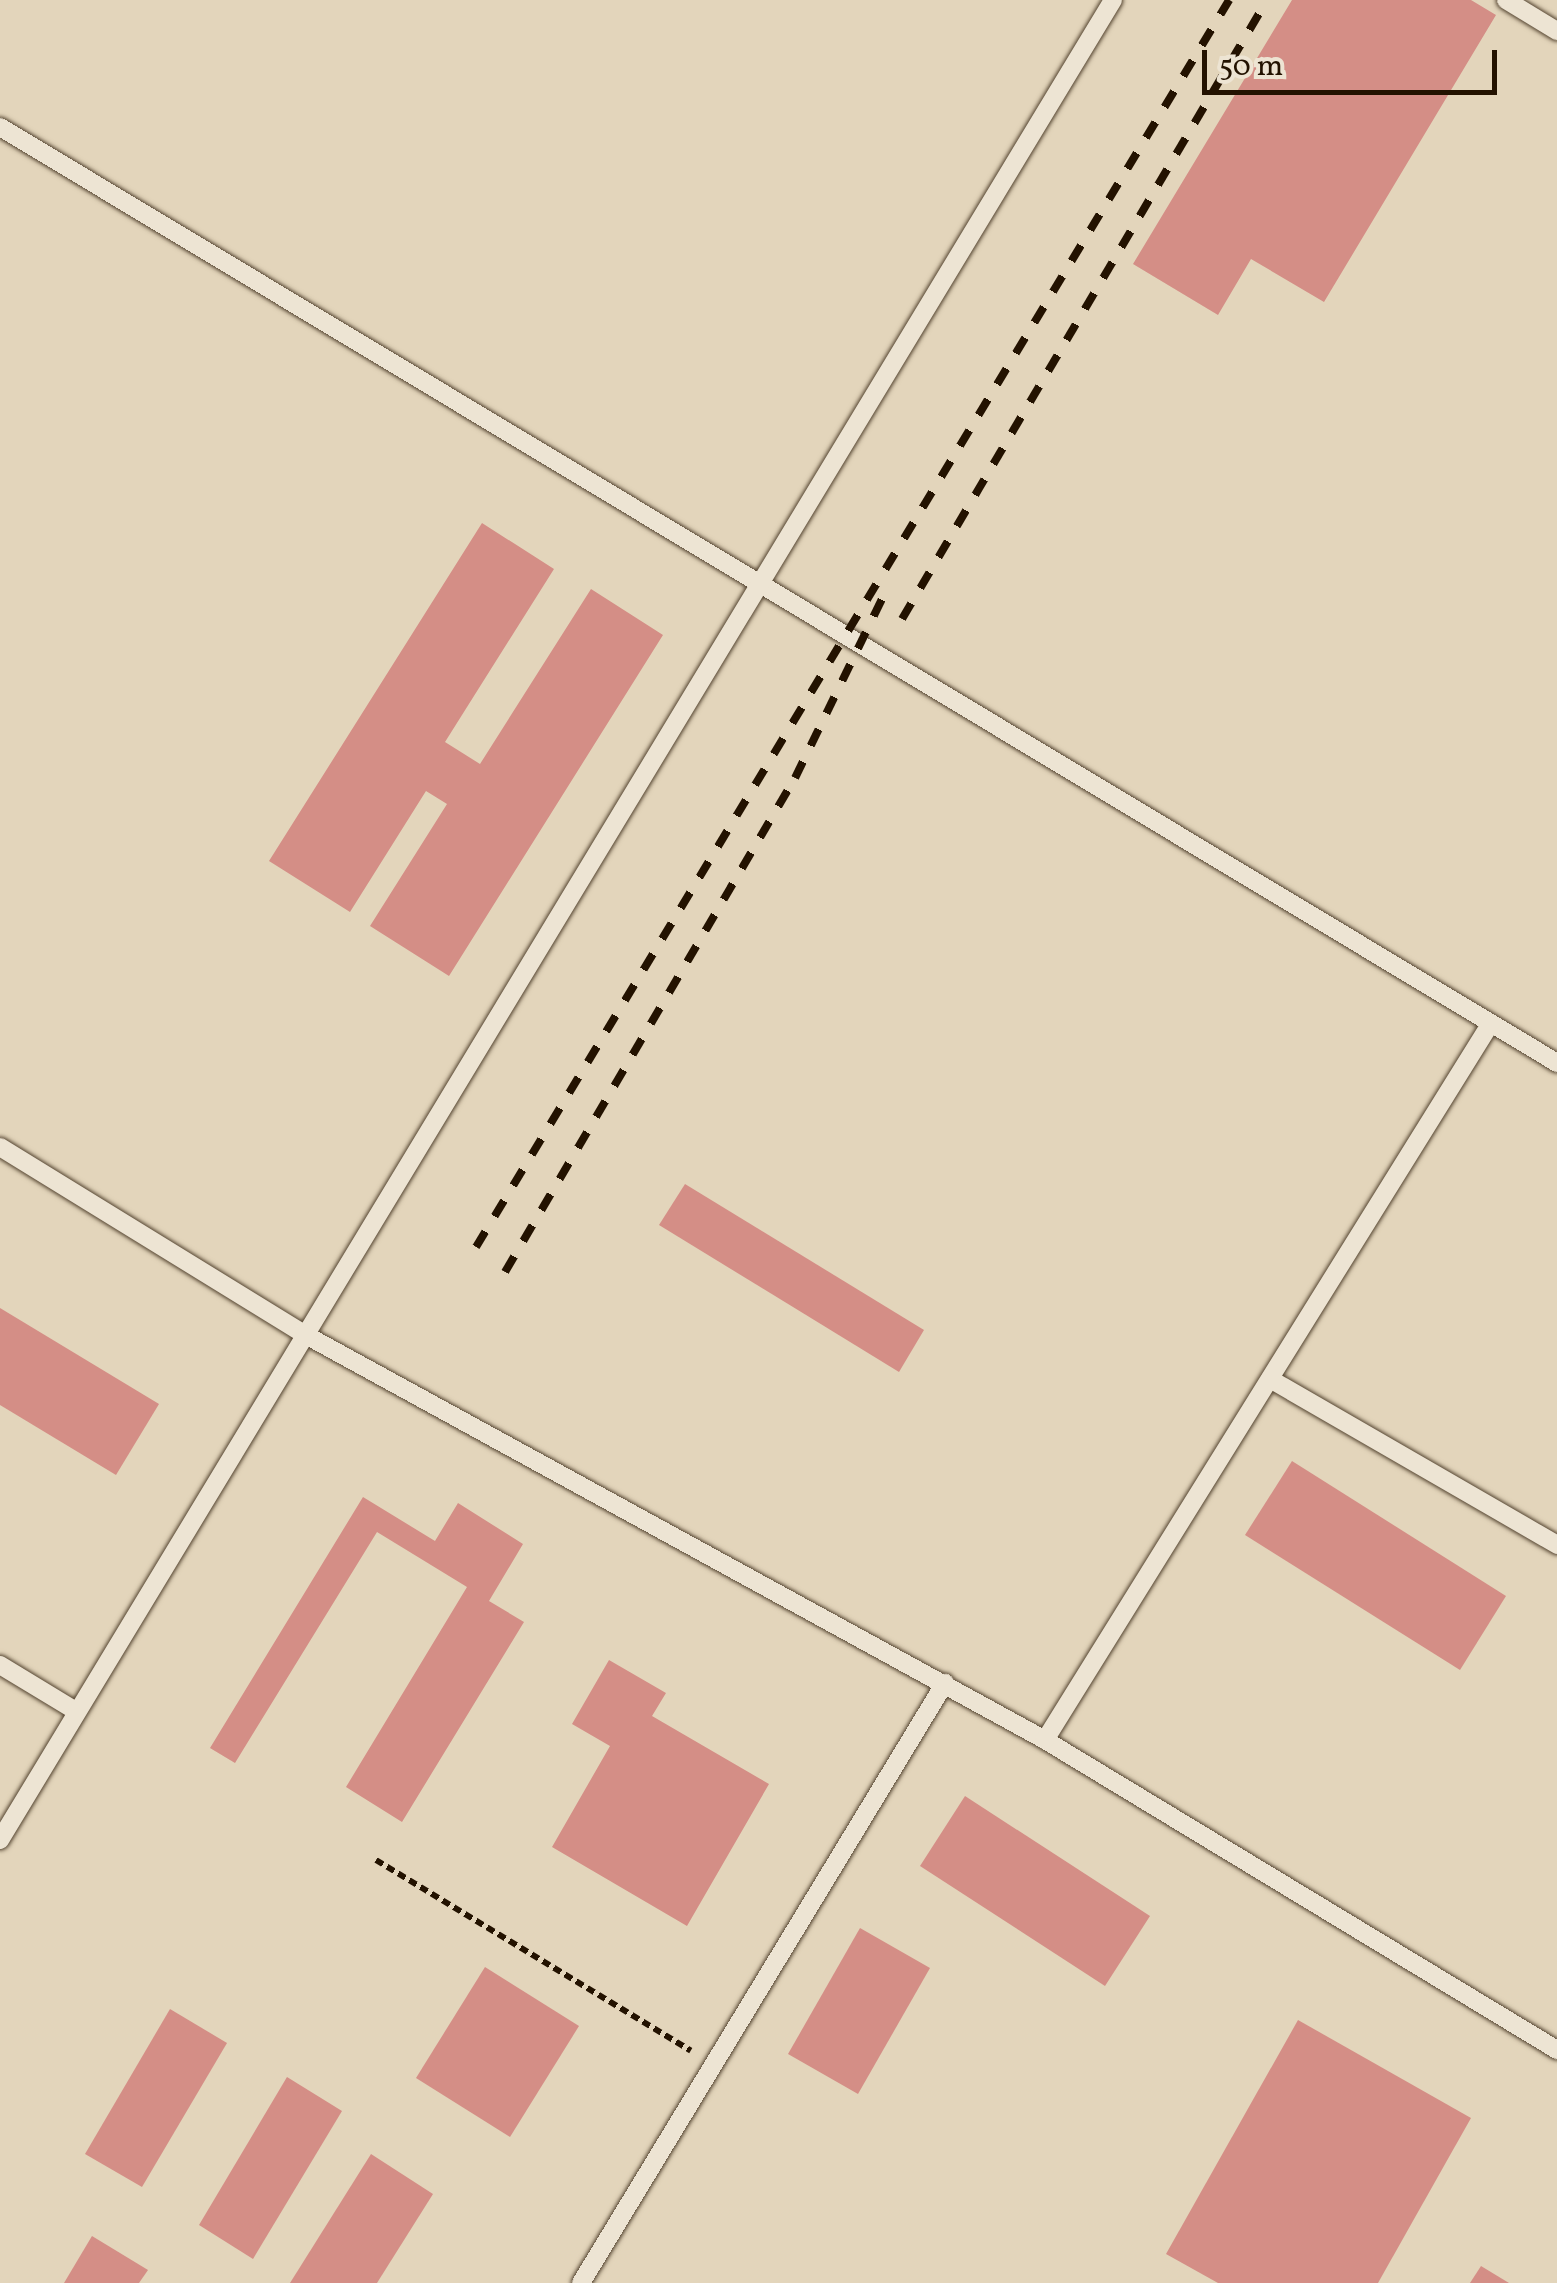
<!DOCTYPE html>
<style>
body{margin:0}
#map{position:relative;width:1557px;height:2283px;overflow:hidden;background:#e3d5bb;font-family:Vollkorn,serif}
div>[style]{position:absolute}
.building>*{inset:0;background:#d48e86}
.path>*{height:6px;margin-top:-3px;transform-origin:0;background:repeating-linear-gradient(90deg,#231200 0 8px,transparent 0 13px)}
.roads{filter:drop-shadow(0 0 2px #53432f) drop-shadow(0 0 2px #53432f)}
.service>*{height:18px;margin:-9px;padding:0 9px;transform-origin:9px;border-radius:9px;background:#ede4d3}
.rail>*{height:8px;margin-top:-4px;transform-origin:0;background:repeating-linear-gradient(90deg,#231200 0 18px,transparent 0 36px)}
span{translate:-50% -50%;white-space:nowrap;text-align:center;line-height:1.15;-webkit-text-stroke:8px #ede4d3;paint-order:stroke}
.scale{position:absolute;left:1202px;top:50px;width:295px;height:45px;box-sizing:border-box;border:5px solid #231200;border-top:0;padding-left:12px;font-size:30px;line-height:35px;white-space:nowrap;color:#231200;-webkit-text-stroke:8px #ede4d3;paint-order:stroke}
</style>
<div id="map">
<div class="building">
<div style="clip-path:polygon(1292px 0,1471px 0,1496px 15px,1324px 302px,1251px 259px,1218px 315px,1133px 264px)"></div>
<div style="clip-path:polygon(482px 523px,554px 569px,445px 742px,480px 764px,591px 589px,663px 635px,449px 976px,370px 926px,447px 804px,426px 791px,350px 912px,269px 861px)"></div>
<div style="clip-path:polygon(685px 1184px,924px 1330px,899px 1372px,659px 1225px)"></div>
<div style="clip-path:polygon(0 1308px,159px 1404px,116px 1475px,0 1405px)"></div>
<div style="clip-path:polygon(1292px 1461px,1506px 1596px,1460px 1670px,1245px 1535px)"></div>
<div style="clip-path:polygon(363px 1497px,435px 1541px,458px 1503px,523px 1544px,489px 1601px,524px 1622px,402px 1822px,346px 1787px,467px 1587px,377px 1532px,235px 1763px,210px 1748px)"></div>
<div style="clip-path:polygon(609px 1660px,666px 1693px,652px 1716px,769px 1784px,687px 1926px,552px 1847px,610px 1746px,572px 1724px)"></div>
<div style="clip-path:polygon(965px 1796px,1150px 1916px,1105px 1986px,920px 1866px)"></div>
<div style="clip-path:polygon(860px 1928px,930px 1968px,858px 2094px,788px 2054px)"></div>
<div style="clip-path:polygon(485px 1967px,579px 2026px,510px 2137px,416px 2078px)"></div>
<div style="clip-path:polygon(170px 2009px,227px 2043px,142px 2187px,85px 2154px)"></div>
<div style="clip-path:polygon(1298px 2020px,1471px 2118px,1378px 2283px,1218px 2283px,1166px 2254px)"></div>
<div style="clip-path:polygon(287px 2077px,342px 2111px,253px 2259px,199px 2225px)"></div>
<div style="clip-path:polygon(371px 2154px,433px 2194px,377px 2283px,290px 2283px)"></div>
<div style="clip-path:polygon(92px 2236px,148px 2270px,139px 2283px,64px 2283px)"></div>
<div style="clip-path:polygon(1481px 2266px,1509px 2283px,1470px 2283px)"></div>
</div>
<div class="path">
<div style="left:376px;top:1860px;width:368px;rotate:31.2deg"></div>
</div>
<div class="roads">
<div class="service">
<div style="left:1506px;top:0;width:60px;rotate:31.3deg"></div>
<div style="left:0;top:127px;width:1817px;rotate:31.01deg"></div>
<div style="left:0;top:1147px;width:355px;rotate:31.6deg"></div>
<div style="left:302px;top:1333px;width:847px;rotate:28.71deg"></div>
<div style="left:1045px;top:1740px;width:599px;rotate:31.19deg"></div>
<div style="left:1270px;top:1379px;width:332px;rotate:30deg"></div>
<div style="left:0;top:1665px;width:89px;rotate:31.2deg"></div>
<div style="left:1045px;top:1740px;width:844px;rotate:-58.12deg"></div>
<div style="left:0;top:1840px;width:2150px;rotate:-58.83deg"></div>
<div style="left:581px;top:2283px;width:702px;rotate:-58.76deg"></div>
</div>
</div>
<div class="rail">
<div style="left:902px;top:619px;width:719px;rotate:-59.47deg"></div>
<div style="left:476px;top:1247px;width:1457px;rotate:-58.87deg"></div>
<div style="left:505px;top:1272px;width:573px;rotate:-59.59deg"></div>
<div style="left:795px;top:778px;width:203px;rotate:-64.1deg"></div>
</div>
<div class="scale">50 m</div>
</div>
